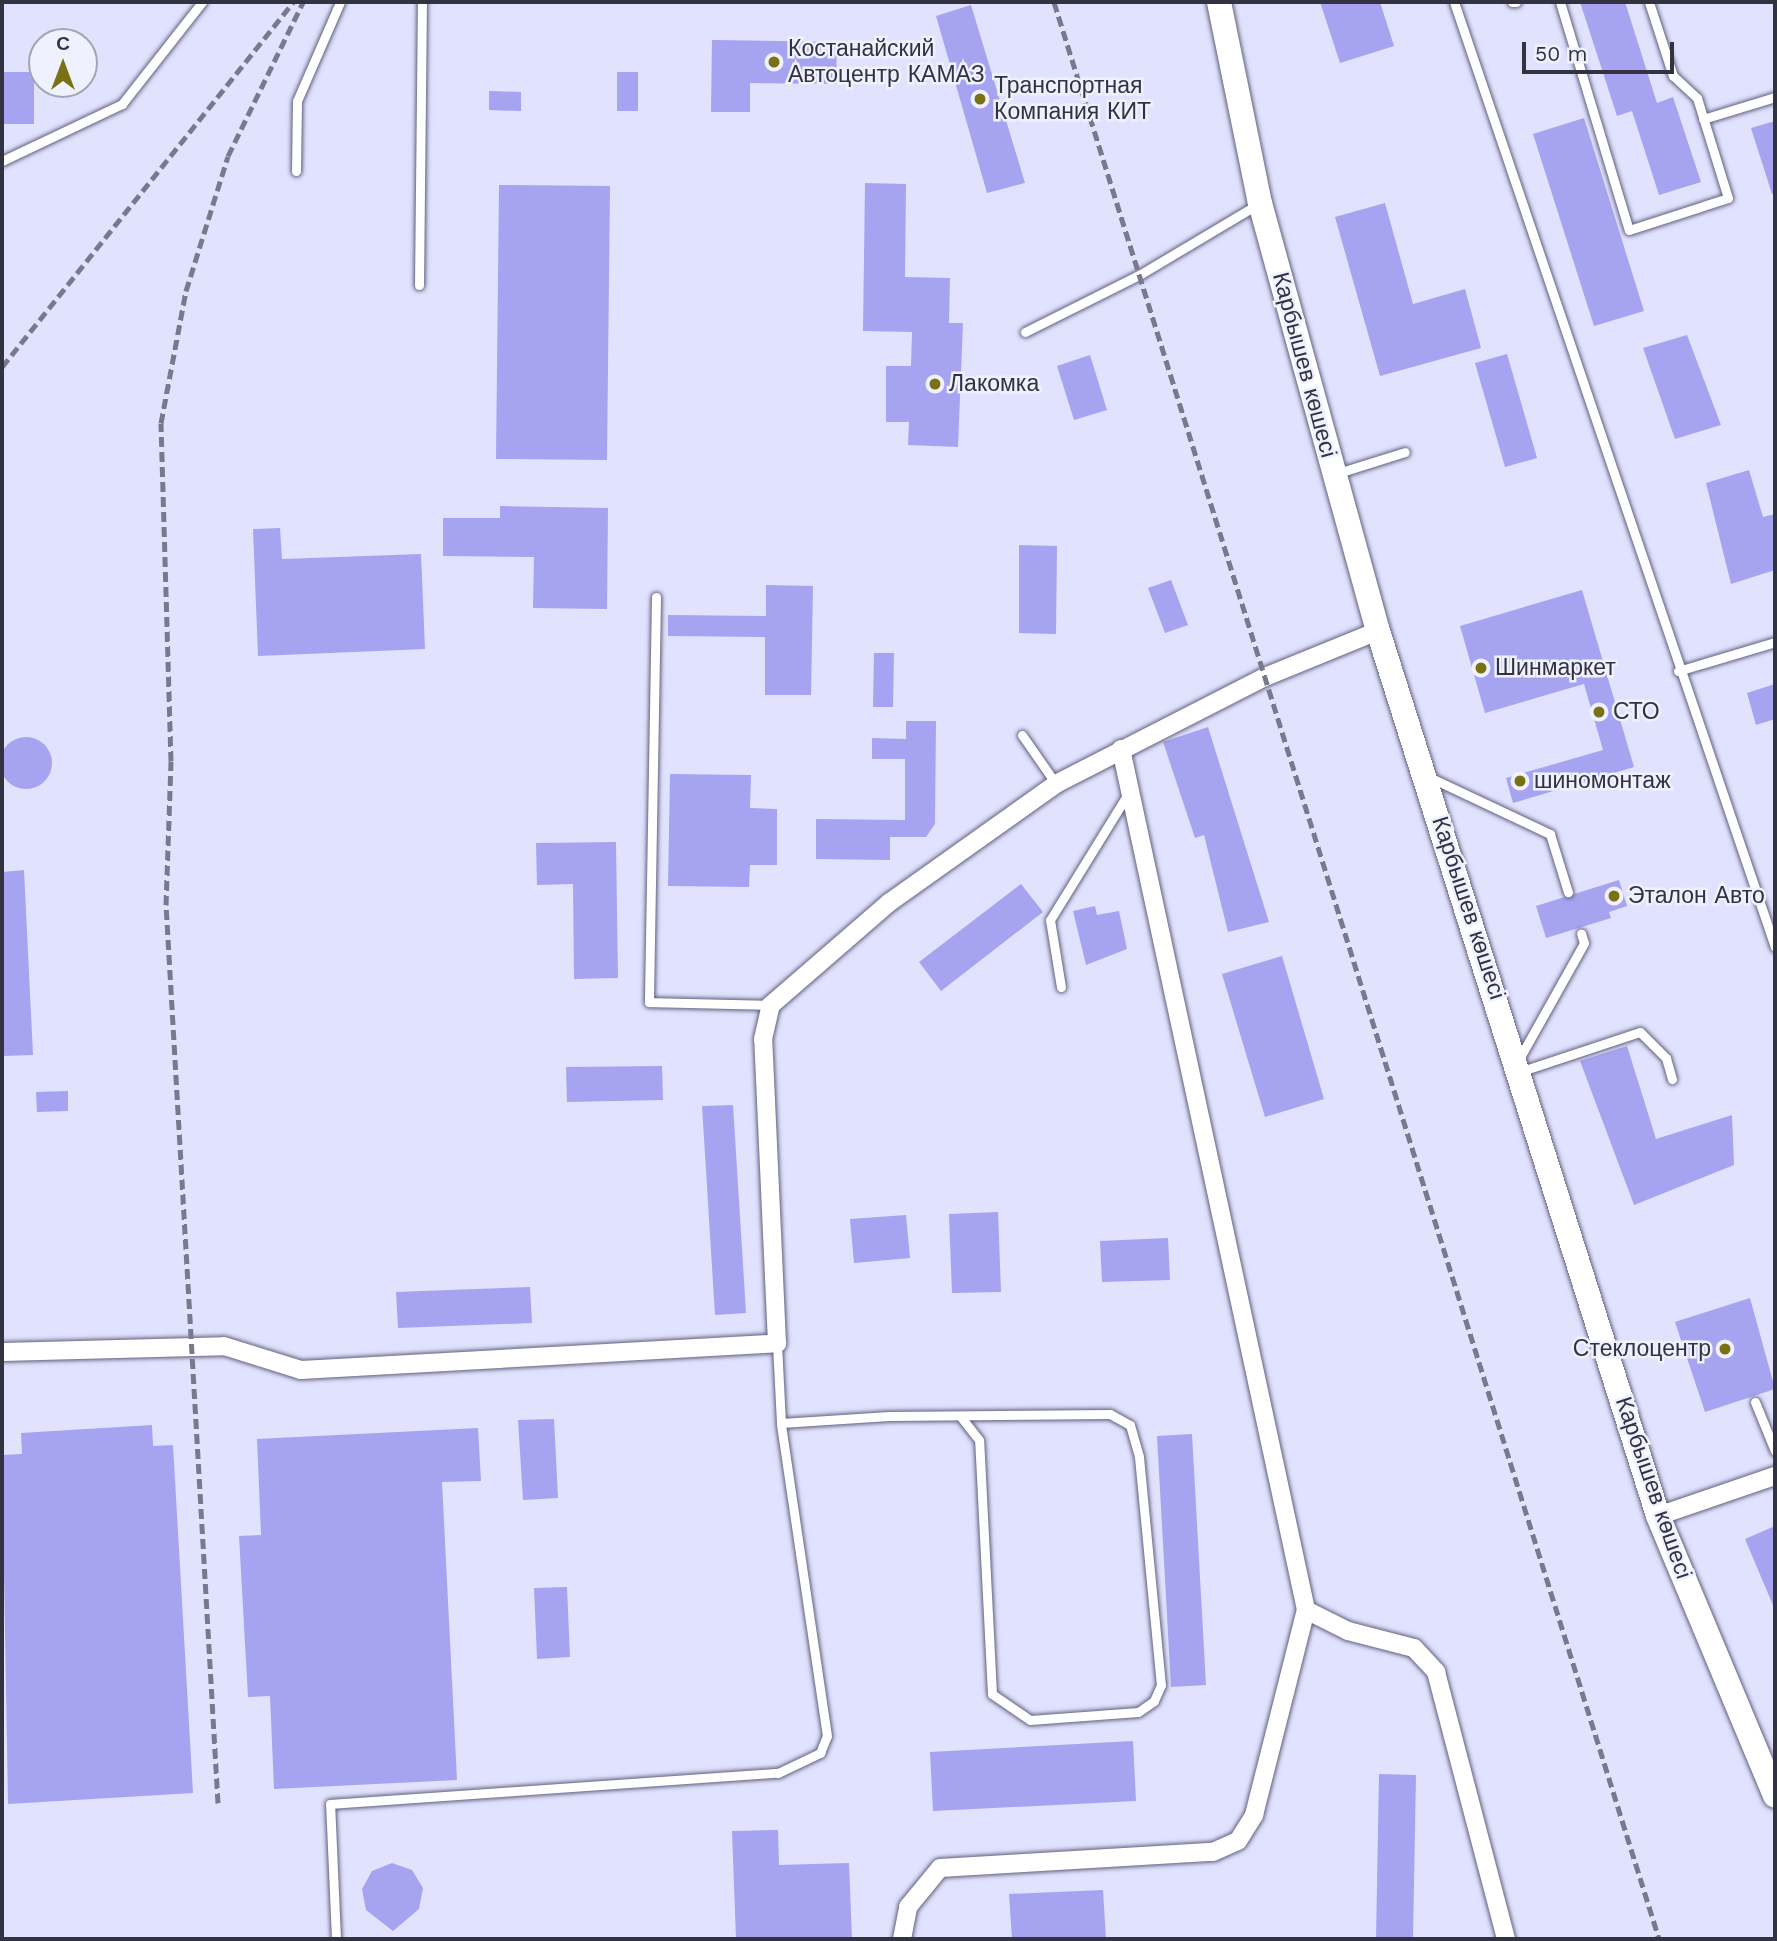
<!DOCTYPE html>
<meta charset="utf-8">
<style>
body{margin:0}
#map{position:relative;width:1777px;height:1941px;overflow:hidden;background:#e1e2fe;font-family:"Work Sans",sans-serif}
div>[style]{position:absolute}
.building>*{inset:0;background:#a6a3f1}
.round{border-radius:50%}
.roads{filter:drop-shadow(0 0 2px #61607f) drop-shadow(0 0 2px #61607f)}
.service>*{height:9px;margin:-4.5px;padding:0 4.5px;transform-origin:4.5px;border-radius:4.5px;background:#fff}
.minor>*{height:18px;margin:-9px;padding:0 9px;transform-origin:9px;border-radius:9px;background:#fff}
.secondary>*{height:24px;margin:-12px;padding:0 12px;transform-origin:12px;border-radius:12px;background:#fff}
.rail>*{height:5px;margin-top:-2.5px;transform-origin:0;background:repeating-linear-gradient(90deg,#79798d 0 10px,transparent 0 15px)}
.dots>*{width:19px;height:19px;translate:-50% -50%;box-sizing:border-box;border:4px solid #f0f1ff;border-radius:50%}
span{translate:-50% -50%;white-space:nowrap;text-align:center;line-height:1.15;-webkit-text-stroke:5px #f0f1ff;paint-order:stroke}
.poi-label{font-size:23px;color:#323240}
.left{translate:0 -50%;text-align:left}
.right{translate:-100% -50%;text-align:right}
.street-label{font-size:23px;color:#323240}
.frame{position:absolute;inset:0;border:4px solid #323240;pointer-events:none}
.north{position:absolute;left:28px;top:28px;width:70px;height:70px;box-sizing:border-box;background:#f0f1ff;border:2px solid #a4a5b3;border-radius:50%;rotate:0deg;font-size:19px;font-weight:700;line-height:28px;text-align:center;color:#323240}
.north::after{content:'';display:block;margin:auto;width:24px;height:32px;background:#797215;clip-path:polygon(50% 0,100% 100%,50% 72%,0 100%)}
.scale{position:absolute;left:1522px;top:42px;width:152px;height:32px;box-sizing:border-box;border:4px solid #323240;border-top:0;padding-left:9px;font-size:21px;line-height:24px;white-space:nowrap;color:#323240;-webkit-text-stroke:5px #f0f1ff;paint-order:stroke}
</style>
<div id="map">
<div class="building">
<div style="clip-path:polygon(1320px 2px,1380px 2px,1394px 46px,1340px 63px)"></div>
<div style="clip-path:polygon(1580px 2px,1625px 2px,1657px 103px,1673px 97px,1701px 182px,1659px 195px,1632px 111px,1617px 116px)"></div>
<div style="clip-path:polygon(971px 5px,1025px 183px,987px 193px,936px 16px)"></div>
<div style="clip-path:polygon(712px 40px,837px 42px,836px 84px,750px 83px,750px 112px,711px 112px)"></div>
<div style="clip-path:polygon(2px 72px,34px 72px,34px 124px,2px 124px)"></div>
<div style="clip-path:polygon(617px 72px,638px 72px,638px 111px,617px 111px)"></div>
<div style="clip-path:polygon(489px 91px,521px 92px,521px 111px,489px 110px)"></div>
<div style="clip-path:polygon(1584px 118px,1644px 311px,1594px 326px,1533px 134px)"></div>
<div style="clip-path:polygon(1775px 121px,1775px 194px,1772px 194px,1751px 128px)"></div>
<div style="clip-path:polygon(865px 183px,906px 184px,905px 277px,950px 278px,949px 323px,963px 323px,958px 447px,908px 445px,909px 422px,886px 422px,886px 366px,911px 366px,912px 332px,863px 331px)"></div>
<div style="clip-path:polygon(499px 185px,610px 186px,607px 460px,496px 459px)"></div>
<div style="clip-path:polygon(1385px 203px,1413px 304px,1465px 289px,1481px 348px,1380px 376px,1335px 217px)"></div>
<div style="clip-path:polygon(1687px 335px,1721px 425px,1675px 439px,1643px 348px)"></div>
<div style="clip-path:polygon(1507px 354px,1537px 458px,1505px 467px,1475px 363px)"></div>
<div style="clip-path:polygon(1090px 355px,1107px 410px,1074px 420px,1057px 366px)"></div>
<div style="clip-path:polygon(1749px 470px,1763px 517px,1775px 514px,1775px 570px,1731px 584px,1706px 483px)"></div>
<div style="clip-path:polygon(500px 506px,608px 508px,607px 609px,533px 608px,534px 557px,443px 556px,443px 518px,500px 518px)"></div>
<div style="clip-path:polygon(280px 528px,282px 559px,421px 554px,425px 649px,258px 656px,253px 529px)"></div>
<div style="clip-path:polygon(1019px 545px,1057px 546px,1056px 634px,1019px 633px)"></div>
<div style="clip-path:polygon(1171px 580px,1188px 625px,1165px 633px,1148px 588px)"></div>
<div style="clip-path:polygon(766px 585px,813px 586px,811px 695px,765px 695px,765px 637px,668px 636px,668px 615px,766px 616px)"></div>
<div style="clip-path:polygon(1582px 590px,1634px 767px,1513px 803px,1506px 778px,1603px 750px,1584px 684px,1485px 713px,1460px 626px)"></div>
<div style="clip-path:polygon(874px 653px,894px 653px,893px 707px,873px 707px)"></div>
<div style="clip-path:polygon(1775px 684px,1775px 719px,1756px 725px,1747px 693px)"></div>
<div style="clip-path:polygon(906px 721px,936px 721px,935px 824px,926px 837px,890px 837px,890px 860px,816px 859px,816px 819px,905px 820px,905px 759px,872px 759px,872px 738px,906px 739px)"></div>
<div style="clip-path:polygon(1208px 727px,1269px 922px,1228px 932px,1204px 835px,1195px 838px,1163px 742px)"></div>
<div class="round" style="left:0;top:737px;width:52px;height:52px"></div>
<div style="clip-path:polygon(670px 774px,751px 775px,750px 808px,777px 809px,777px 865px,750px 865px,749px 887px,668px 886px)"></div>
<div style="clip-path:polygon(616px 842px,618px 978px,574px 979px,573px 884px,537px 885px,536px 843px)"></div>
<div style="clip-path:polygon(24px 870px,33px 1055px,2px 1056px,2px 872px)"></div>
<div style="clip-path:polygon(1619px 880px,1627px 906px,1609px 912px,1611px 918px,1546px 938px,1536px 906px)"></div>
<div style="clip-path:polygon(1021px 884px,1043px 912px,941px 991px,919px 962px)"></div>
<div style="clip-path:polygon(1095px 906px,1097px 915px,1119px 911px,1127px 949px,1086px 965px,1073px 911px)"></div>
<div style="clip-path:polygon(1282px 956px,1324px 1099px,1265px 1117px,1222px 974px)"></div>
<div style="clip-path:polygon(1627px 1046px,1656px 1139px,1732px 1115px,1734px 1165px,1634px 1205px,1580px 1061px)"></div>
<div style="clip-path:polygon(662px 1066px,663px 1100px,567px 1102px,566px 1067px)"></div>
<div style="clip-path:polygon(68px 1091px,68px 1111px,37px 1112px,36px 1092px)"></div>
<div style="clip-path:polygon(733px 1105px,746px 1313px,715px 1315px,702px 1106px)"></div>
<div style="clip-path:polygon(998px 1212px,1001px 1292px,952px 1293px,949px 1214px)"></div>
<div style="clip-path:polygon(906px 1215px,910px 1258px,854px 1263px,850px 1219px)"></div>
<div style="clip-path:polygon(1168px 1238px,1170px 1280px,1102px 1282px,1100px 1241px)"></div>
<div style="clip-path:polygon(530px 1287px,532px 1323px,398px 1328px,396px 1292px)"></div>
<div style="clip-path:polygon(1750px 1298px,1775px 1389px,1705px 1412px,1675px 1322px)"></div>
<div style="clip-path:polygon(554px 1419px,558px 1498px,523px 1500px,518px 1420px)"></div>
<div style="clip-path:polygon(152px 1425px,153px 1446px,173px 1445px,193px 1793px,8px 1804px,2px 1455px,22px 1454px,21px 1433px)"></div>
<div style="clip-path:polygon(478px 1428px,481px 1481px,442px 1482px,457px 1780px,274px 1789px,270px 1696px,248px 1697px,239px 1536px,261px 1535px,257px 1439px)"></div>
<div style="clip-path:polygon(1192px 1434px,1206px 1685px,1171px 1687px,1157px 1436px)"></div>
<div style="clip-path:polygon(1775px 1526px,1775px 1610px,1745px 1539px)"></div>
<div style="clip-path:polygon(567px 1587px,570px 1657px,537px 1659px,534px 1588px)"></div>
<div style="clip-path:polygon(1133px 1741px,1136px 1801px,933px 1811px,930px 1752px)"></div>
<div style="clip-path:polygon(1379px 1774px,1416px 1775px,1413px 1939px,1376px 1939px)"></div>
<div style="clip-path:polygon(778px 1830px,779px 1865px,849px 1863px,852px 1939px,736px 1939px,732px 1831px)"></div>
<div style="clip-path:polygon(392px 1863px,412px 1870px,423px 1888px,419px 1909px,393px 1931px,366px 1910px,362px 1889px,372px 1871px)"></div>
<div style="clip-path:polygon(1103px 1890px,1106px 1939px,1012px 1939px,1009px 1894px)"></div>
</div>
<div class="roads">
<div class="service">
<div style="left:1454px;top:2px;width:998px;rotate:71.24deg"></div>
<div style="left:1512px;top:2px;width:4px"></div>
<div style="left:1560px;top:2px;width:238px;rotate:73.2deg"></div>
<div style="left:1629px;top:230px;width:104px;rotate:-17.9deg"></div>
<div style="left:1728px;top:198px;width:105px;rotate:-107.2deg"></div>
<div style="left:1697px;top:98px;width:33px;rotate:-137deg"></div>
<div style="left:1673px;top:76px;width:78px;rotate:-108deg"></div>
<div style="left:1703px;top:119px;width:75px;rotate:-17deg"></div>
<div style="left:2px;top:161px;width:133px;rotate:-25.4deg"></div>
<div style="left:122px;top:104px;width:130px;rotate:-51.9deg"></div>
<div style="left:296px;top:171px;width:70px;rotate:-89.2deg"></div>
<div style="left:297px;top:101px;width:108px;rotate:-66.5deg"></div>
<div style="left:419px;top:285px;width:283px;rotate:-89.4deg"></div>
<div style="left:1025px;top:332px;width:127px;rotate:-26.6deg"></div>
<div style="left:1139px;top:275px;width:139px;rotate:-30.8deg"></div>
<div style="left:1338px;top:473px;width:70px;rotate:-17.4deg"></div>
<div style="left:656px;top:597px;width:405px;rotate:91deg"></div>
<div style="left:649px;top:1002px;width:122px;rotate:1.4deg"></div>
<div style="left:1678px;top:671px;width:101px;rotate:-16.6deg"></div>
<div style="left:1022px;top:735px;width:60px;rotate:55.2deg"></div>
<div style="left:1429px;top:777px;width:134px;rotate:25.2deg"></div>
<div style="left:1550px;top:834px;width:61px;rotate:72.8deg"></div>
<div style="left:1061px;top:987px;width:68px;rotate:-99.3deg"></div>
<div style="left:1050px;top:920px;width:150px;rotate:-58.3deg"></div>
<div style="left:1519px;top:1059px;width:133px;rotate:-60.7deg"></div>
<div style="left:1584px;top:943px;width:10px;rotate:-107deg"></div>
<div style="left:1522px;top:1071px;width:124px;rotate:-18.3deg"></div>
<div style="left:1640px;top:1032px;width:37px;rotate:45deg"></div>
<div style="left:1666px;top:1058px;width:22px;rotate:74deg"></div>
<div style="left:1755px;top:1402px;width:53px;rotate:67.8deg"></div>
<div style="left:781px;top:1423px;width:108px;rotate:-3.7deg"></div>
<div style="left:889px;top:1416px;width:221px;rotate:-0.5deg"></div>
<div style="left:1110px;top:1414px;width:23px;rotate:29deg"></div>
<div style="left:1130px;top:1425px;width:33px;rotate:74deg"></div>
<div style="left:1139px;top:1457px;width:229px;rotate:84.5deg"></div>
<div style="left:1161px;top:1685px;width:17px;rotate:114deg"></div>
<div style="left:1154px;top:1701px;width:19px;rotate:145deg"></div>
<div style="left:1138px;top:1712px;width:108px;rotate:175.8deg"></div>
<div style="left:1030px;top:1720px;width:46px;rotate:-145.6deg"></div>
<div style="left:992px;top:1694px;width:254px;rotate:-92.9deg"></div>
<div style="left:979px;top:1440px;width:28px;rotate:-128deg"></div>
<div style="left:336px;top:1939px;width:135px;rotate:-92.5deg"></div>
<div style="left:330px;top:1804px;width:449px;rotate:-4deg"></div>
<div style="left:778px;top:1773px;width:47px;rotate:-25.5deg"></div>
<div style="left:820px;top:1753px;width:18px;rotate:-68deg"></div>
<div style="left:827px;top:1736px;width:316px;rotate:-98.4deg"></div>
<div style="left:781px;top:1423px;width:80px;rotate:-92.9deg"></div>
</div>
<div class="minor">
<div style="left:1121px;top:749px;width:881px;rotate:77.87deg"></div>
<div style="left:1306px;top:1610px;width:47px;rotate:26.6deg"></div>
<div style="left:1348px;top:1631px;width:68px;rotate:14.4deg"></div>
<div style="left:1414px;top:1648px;width:33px;rotate:47deg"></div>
<div style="left:1436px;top:1672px;width:276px;rotate:75.3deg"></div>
<div style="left:2px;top:1352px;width:222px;rotate:-1.5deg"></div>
<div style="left:224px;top:1346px;width:81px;rotate:17.3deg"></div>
<div style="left:301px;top:1370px;width:477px;rotate:-3.2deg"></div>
<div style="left:777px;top:1343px;width:304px;rotate:-92.6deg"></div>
<div style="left:763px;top:1039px;width:35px;rotate:-77deg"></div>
<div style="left:771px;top:1005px;width:157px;rotate:-40.9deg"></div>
<div style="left:890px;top:902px;width:204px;rotate:-35.4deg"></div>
<div style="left:1056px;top:784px;width:235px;rotate:-27.1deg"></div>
<div style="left:1265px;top:677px;width:122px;rotate:-22.2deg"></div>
<div style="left:1658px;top:1516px;width:124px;rotate:-18.9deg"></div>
<div style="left:902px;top:1939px;width:33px;rotate:-79deg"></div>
<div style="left:908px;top:1907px;width:50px;rotate:-50.6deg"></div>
<div style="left:940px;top:1868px;width:273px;rotate:-3.4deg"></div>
<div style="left:1213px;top:1852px;width:27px;rotate:-24deg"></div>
<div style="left:1238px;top:1841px;width:31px;rotate:-58deg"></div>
<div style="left:1254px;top:1815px;width:211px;rotate:-75.8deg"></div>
</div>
<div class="secondary">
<div style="left:1219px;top:2px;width:205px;rotate:78.5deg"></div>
<div style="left:1260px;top:203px;width:444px;rotate:74.6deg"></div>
<div style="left:1378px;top:631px;width:928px;rotate:72.44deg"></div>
<div style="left:1658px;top:1516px;width:303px;rotate:67.3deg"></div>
</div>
</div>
<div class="rail">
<div style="left:1054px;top:2px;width:2029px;rotate:72.65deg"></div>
<div style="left:2px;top:367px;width:467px;rotate:-51.4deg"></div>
<div style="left:218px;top:1803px;width:900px;rotate:-93.31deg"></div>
<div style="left:166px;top:905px;width:144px;rotate:-88deg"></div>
<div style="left:171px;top:761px;width:338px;rotate:-91.7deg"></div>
<div style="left:161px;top:423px;width:134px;rotate:-79.3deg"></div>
<div style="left:186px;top:291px;width:141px;rotate:-72.7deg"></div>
<div style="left:228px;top:156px;width:171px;rotate:-64deg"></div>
</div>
<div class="dots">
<div style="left:774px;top:62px;background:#797215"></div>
<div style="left:980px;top:99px;background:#797215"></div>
<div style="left:935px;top:384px;background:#797215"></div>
<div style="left:1481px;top:668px;background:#797215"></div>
<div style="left:1599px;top:712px;background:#797215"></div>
<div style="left:1520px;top:781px;background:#797215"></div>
<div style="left:1614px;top:896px;background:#797215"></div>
<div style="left:1725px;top:1349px;background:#797215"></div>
</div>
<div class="poi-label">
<span class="left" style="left:788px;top:62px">Костанайский<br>Автоцентр КАМАЗ</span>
<span class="left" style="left:994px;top:99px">Транспортная<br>Компания КИТ</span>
<span class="left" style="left:949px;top:384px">Лакомка</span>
<span class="left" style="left:1495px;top:668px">Шинмаркет</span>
<span class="left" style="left:1613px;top:712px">СТО</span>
<span class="left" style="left:1534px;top:781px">шиномонтаж</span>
<span class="left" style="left:1628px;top:896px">Эталон Авто</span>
<span class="right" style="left:1711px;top:1349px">Стеклоцентр</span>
</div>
<div class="street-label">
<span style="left:1304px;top:365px;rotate:75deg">Карбышев көшесі</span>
<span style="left:1468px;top:908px;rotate:72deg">Карбышев көшесі</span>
<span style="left:1653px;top:1488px;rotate:71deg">Карбышев көшесі</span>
</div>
<div class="frame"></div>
<div class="north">С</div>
<div class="scale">50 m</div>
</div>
